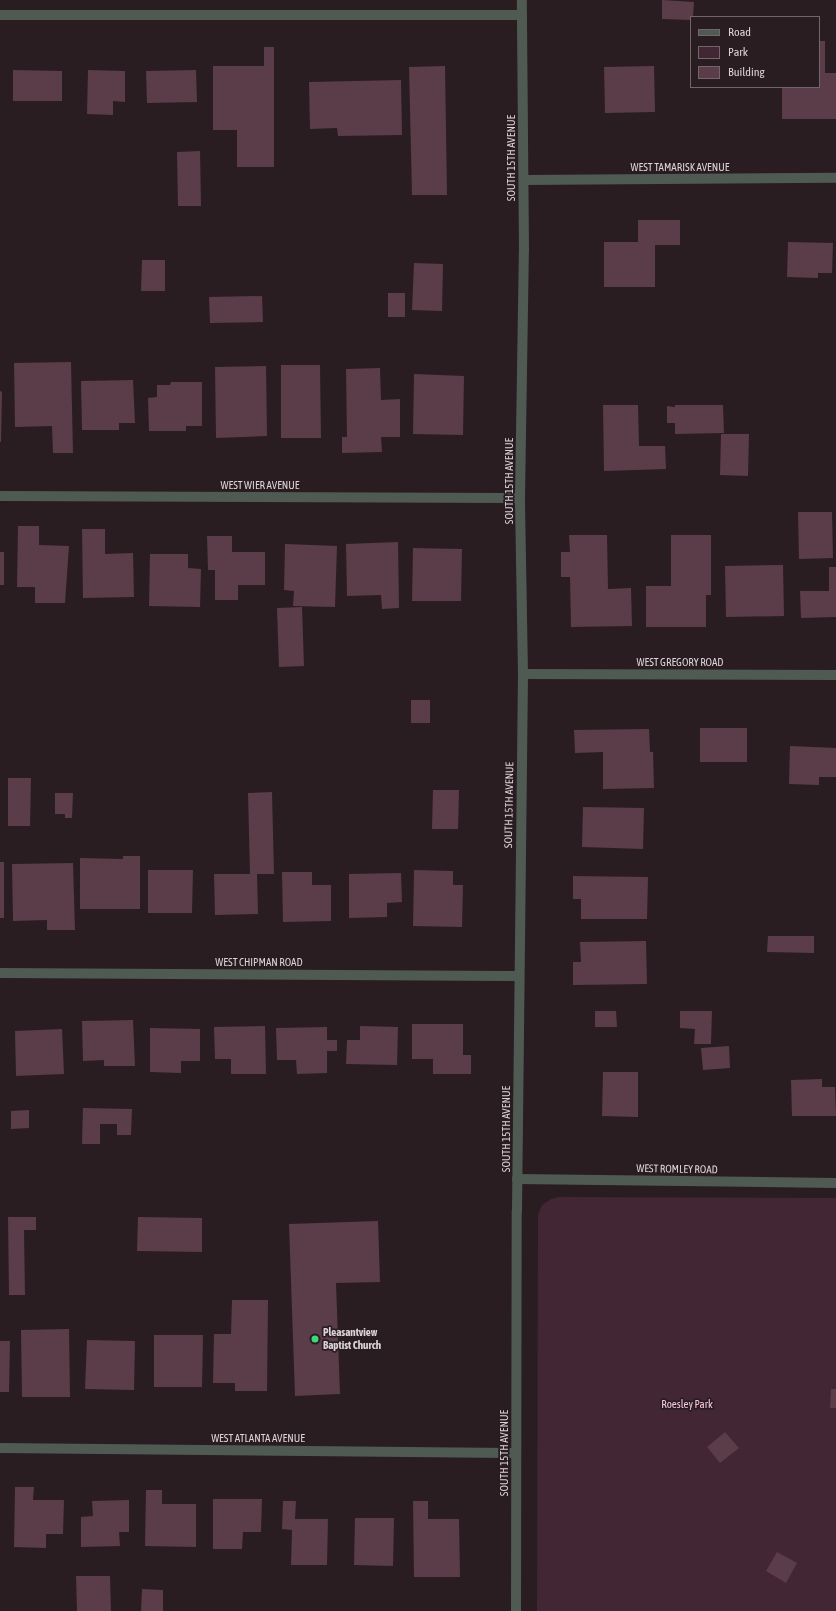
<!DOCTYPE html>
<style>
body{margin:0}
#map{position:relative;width:836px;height:1611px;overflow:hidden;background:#291d22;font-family:"Asap Condensed",sans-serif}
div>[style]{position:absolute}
.green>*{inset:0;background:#422633}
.building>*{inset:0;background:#5b3c49}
.minor>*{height:10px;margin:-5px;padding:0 5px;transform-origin:5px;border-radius:5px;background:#4f5b52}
.dots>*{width:11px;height:11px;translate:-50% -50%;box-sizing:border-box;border:2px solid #291d22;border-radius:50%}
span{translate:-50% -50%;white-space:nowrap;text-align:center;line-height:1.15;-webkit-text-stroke:3.5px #291d22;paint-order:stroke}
.street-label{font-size:11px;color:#dcd3d7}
.poi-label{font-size:11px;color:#dcd3d7;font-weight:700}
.left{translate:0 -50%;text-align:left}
.park-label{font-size:11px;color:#fac8dd}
.legend{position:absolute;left:690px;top:16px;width:130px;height:72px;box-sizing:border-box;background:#291d22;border:1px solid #71666a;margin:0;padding:5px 7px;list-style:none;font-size:12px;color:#dcd3d7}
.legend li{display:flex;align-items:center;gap:8px;height:20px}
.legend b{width:20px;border:1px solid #71666a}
</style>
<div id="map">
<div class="green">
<div style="clip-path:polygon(559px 1197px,836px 1198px,836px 1611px,537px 1611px,538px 1215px,542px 1205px,551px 1199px)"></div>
</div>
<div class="building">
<div style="clip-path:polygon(662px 0,694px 2px,693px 17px,691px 20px,662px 19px)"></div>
<div style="clip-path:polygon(819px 41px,825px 41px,825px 73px,836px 73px,836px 119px,782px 119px,782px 87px,819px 87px)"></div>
<div style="clip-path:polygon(264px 47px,274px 47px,274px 167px,237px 167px,237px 130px,213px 130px,213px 66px,264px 66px)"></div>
<div style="clip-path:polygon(445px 66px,447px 195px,412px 195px,409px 67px)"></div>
<div style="clip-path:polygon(654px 66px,655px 112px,605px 113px,604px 67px)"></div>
<div style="clip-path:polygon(13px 70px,62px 71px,62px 101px,13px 101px)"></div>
<div style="clip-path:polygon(88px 70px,125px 71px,125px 102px,113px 101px,113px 115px,87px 114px)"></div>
<div style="clip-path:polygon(196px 70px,197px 102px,147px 103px,146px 71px)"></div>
<div style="clip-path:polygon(401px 80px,402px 135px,338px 136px,337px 128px,310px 129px,309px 82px)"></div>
<div style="clip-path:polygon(200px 151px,201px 206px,178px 206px,177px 152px)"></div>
<div style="clip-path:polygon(638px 220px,680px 220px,680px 245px,655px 245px,655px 287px,604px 287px,604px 242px,638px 242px)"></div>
<div style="clip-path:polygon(788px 242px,833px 243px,832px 273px,818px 273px,818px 278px,787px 277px)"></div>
<div style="clip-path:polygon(142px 260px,165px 260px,165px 291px,141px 291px)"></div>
<div style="clip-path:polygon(414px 263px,443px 264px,442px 311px,412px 310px)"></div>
<div style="clip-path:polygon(388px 293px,405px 293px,405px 317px,388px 317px)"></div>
<div style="clip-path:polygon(262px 296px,263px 322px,210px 323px,209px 297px)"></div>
<div style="clip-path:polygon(71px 362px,73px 453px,53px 453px,52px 426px,15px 427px,14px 363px)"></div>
<div style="clip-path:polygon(281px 365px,320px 365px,321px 438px,281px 438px)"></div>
<div style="clip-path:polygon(266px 366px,267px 436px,216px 438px,215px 367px)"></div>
<div style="clip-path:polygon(380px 368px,381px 400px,400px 399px,400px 437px,381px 437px,382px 452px,342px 453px,342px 437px,347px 437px,346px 369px)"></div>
<div style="clip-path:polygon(414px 374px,464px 376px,463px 435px,413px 434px)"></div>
<div style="clip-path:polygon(133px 380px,135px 423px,119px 423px,119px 430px,82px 430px,81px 381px)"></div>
<div style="clip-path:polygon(171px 382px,202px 382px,202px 426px,186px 426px,186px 431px,149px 431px,148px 398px,157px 397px,157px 385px,170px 385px)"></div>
<div style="clip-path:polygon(0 391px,2px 392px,1px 442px,0 442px)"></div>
<div style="clip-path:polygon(603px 405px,638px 405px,639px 446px,665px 446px,666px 469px,604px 471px)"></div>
<div style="clip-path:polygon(675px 405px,723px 405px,724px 433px,675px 434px,675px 423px,667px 423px,667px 406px,675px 407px)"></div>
<div style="clip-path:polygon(721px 434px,749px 434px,748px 476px,720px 475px)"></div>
<div style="clip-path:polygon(798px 512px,832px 512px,833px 558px,799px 559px)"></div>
<div style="clip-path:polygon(18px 526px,39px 526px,39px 545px,69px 546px,65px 603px,35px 603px,35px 587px,17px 587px)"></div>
<div style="clip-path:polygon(82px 529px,105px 529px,105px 554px,133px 553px,134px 597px,83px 598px)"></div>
<div style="clip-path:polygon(569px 535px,607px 535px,608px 589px,631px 588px,632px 626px,571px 627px,570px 577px,561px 577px,561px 552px,570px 552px)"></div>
<div style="clip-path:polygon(671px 535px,711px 535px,711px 595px,706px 595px,706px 627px,646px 627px,646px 586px,671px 586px)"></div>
<div style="clip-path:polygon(207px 536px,232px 536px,232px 552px,265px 552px,265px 585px,238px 585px,238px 600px,215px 600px,215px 570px,208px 570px)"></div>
<div style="clip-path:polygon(398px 542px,399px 608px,382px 609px,381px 595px,347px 596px,346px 544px)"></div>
<div style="clip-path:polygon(285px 544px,337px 546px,335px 607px,293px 606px,294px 591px,284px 590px)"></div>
<div style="clip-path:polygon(413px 548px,462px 549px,461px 601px,412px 601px)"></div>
<div style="clip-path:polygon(0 552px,4px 552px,4px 585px,0 585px)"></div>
<div style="clip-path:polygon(150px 554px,188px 554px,188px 568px,201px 569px,200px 607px,149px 606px)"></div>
<div style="clip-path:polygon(783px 565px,784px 616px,726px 617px,725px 566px)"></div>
<div style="clip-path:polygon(829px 567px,836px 567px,836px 617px,801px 618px,800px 591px,829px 591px)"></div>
<div style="clip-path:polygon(302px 607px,304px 666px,279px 667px,277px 608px)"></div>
<div style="clip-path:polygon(411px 700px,430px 700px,430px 723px,411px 723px)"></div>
<div style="clip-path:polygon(700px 728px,747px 728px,747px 762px,700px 762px)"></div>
<div style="clip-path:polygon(649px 729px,650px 752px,653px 752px,654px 788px,603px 789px,603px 752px,575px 753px,574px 730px)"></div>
<div style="clip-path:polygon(790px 746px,836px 748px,836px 777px,819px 777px,819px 785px,789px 784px)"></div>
<div style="clip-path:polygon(8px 778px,31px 778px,30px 826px,8px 826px)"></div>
<div style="clip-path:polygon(433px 790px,459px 790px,458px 829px,432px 829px)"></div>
<div style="clip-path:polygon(272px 792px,274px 874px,257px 874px,258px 914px,215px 915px,214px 874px,250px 874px,248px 793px)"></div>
<div style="clip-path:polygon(55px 793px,73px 793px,72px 818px,65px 818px,65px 814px,55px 814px)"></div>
<div style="clip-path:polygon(583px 807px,644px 808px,643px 849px,582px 847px)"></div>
<div style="clip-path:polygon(123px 856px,140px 856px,140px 909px,80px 909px,80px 858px,123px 859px)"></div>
<div style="clip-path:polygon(0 862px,4px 862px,4px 918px,0 918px)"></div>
<div style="clip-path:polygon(73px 863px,75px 930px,47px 930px,47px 920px,13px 921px,12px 864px)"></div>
<div style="clip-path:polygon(148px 870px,193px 870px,192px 913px,148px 913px)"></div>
<div style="clip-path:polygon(414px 870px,453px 871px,453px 885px,463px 885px,462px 927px,413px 926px)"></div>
<div style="clip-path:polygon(282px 872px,312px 872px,312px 885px,331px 885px,331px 921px,283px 922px)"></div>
<div style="clip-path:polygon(401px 873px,402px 902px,387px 903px,387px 917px,349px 918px,349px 874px)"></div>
<div style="clip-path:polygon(573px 876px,648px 877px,647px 919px,581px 919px,581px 899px,573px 899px)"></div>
<div style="clip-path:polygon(768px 936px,814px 936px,814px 953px,767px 952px)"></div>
<div style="clip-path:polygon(646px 941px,647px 984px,573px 985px,573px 962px,581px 962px,580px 942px)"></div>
<div style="clip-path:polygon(595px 1011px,616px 1011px,617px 1027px,595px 1027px)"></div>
<div style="clip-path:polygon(680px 1011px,712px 1011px,711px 1044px,694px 1044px,695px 1029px,680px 1028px)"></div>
<div style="clip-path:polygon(133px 1020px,135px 1066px,104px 1066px,104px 1060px,83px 1061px,82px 1021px)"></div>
<div style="clip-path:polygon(412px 1024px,463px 1024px,463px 1055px,471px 1055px,471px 1074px,433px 1074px,433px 1059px,412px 1059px)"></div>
<div style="clip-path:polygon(265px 1026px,266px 1074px,231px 1074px,231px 1059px,215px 1059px,214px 1027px)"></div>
<div style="clip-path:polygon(360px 1026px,398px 1027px,397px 1065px,346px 1064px,347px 1040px,360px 1040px)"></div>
<div style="clip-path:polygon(327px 1027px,327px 1040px,337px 1040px,337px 1051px,327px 1051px,327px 1073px,297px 1074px,296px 1060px,277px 1060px,276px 1028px)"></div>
<div style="clip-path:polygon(150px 1028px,200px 1029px,200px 1061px,181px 1061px,181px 1073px,150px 1072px)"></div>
<div style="clip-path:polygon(62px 1029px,64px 1074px,16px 1076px,15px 1031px)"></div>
<div style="clip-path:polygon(729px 1046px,730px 1068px,703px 1070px,701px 1048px)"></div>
<div style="clip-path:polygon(603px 1072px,638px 1072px,638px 1117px,602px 1116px)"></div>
<div style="clip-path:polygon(822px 1079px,822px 1087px,835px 1087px,836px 1116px,792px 1116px,791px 1080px)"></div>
<div style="clip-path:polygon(83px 1108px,132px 1109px,131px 1135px,117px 1135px,117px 1124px,100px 1124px,100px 1144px,82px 1144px)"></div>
<div style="clip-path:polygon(29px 1110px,29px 1128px,11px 1129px,11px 1111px)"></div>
<div style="clip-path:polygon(8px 1217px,36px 1217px,36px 1230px,24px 1230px,25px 1295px,9px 1295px)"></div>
<div style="clip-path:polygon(138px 1217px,202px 1218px,202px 1252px,137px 1251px)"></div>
<div style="clip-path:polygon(378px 1221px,380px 1282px,336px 1283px,340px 1394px,295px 1396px,289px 1224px)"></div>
<div style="clip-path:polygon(232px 1300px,268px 1300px,267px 1391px,235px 1391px,235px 1383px,213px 1383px,214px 1334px,231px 1334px)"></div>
<div style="clip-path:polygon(69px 1329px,70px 1397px,22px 1397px,21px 1330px)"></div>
<div style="clip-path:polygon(154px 1335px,203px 1335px,202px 1387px,154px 1387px)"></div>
<div style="clip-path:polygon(87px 1340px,135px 1341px,134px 1390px,85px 1389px)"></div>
<div style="clip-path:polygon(0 1341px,10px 1341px,9px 1392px,0 1392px)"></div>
<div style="clip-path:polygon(831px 1389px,836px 1389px,836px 1408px,830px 1408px)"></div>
<div style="clip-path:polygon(725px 1432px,739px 1448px,720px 1463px,707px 1447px)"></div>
<div style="clip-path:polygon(15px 1487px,34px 1487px,33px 1500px,64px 1500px,63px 1534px,46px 1534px,46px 1548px,14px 1547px)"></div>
<div style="clip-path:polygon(146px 1490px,162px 1490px,162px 1504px,196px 1504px,196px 1547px,145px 1546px)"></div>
<div style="clip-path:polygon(213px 1499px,262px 1499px,261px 1532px,243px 1532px,242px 1549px,213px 1549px)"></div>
<div style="clip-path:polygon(129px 1500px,129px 1532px,119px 1532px,120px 1546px,81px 1547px,81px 1517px,93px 1516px,92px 1501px)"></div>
<div style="clip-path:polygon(283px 1501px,296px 1501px,295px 1519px,328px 1519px,327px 1565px,291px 1565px,292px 1530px,282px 1529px)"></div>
<div style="clip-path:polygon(413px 1501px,428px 1501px,428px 1519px,459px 1519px,460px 1577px,414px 1577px)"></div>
<div style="clip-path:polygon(355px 1518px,394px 1518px,393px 1566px,354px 1565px)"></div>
<div style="clip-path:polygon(777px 1552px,797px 1563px,786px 1583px,766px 1571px)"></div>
<div style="clip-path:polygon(76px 1576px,110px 1576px,111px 1611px,77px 1611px)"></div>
<div style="clip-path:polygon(142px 1589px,163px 1590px,163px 1611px,141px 1611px)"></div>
</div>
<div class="minor">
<div style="left:0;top:15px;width:522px"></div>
<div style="left:524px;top:180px;width:312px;rotate:-0.4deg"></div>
<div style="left:0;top:496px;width:520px;rotate:0.22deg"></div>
<div style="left:523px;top:674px;width:313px;rotate:0.2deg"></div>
<div style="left:0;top:973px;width:519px;rotate:0.33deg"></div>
<div style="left:517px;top:1179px;width:319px;rotate:0.7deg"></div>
<div style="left:0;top:1448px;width:516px;rotate:0.56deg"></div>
<div style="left:516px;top:1611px;width:400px;rotate:-89.9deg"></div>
<div style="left:517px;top:1211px;width:537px;rotate:-89.36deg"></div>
<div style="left:523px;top:674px;width:176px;rotate:-91deg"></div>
<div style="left:520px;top:498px;width:247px;rotate:-89.1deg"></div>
<div style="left:524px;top:251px;width:251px;rotate:-90.5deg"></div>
</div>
<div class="dots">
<div style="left:315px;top:1339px;background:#3fd77d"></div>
</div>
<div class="street-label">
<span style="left:511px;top:158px;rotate:-90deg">SOUTH 15TH AVENUE</span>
<span style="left:680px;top:167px">WEST TAMARISK AVENUE</span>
<span style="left:509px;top:481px;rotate:-90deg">SOUTH 15TH AVENUE</span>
<span style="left:260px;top:485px">WEST WIER AVENUE</span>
<span style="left:680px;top:662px">WEST GREGORY ROAD</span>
<span style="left:509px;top:805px;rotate:-89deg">SOUTH 15TH AVENUE</span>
<span style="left:259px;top:962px">WEST CHIPMAN ROAD</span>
<span style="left:506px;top:1129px;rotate:-90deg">SOUTH 15TH AVENUE</span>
<span style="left:677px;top:1169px;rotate:1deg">WEST ROMLEY ROAD</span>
<span style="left:258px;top:1438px">WEST ATLANTA AVENUE</span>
<span style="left:504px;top:1453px;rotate:-90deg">SOUTH 15TH AVENUE</span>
</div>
<div class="poi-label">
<span class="left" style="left:323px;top:1339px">Pleasantview<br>Baptist Church</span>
</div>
<div class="park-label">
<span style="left:687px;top:1404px">Roesley Park</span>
</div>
<ul class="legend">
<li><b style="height:5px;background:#4f5b52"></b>Road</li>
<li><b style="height:11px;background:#422633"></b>Park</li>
<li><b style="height:11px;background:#5b3c49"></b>Building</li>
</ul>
</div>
